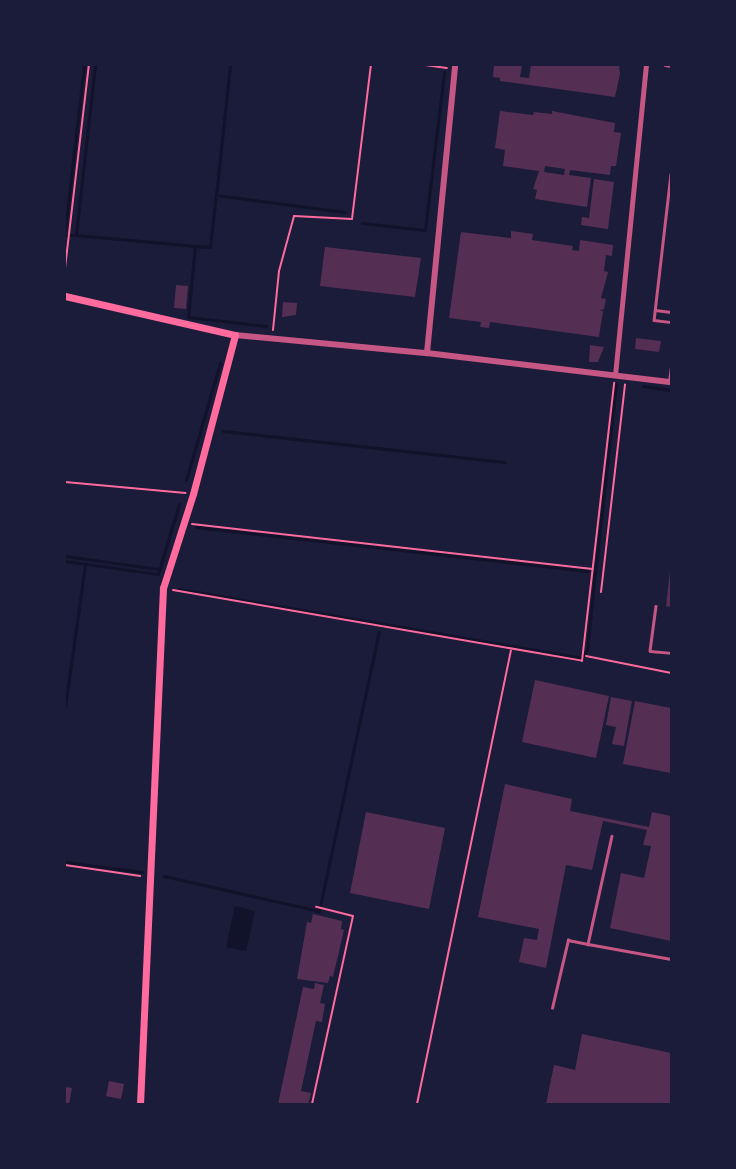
<!DOCTYPE html>
<style>
body{margin:0}
#map{position:relative;width:736px;height:1169px;overflow:hidden;background:#1b1b3a;font-family:Raleway,sans-serif}
div>[style]{position:absolute}
.water>*{inset:0;background:#12122b}
.stream>*{height:3px;margin:-1.5px;padding:0 1.5px;transform-origin:1.5px;border-radius:1.5px;background:#12122b}
.building>*{inset:0;background:#542f53}
.path>*{height:2px;margin:-1px;padding:0 1px;transform-origin:1px;border-radius:1px;background:#ff6b9d}
.service>*{height:2.5px;margin:-1.25px;padding:0 1.25px;transform-origin:1.25px;border-radius:1.25px;background:#c65784}
.minor>*{height:5px;margin:-2.5px;padding:0 2.5px;transform-origin:2.5px;border-radius:2.5px;background:#c65784}
.tertiary>*{height:5.5px;margin:-2.75px;padding:0 2.75px;transform-origin:2.75px;border-radius:2.75px;background:#c65784}
.secondary>*{height:7px;margin:-3.5px;padding:0 3.5px;transform-origin:3.5px;border-radius:3.5px;background:#ff6b9d}
span{translate:-50% -50%;white-space:nowrap;text-align:center;line-height:1.15;-webkit-text-stroke:4px #1b1b3a;paint-order:stroke}
.frame{position:absolute;inset:0;border:66px solid #1b1b3a;pointer-events:none}
</style>
<div id="map">
<div class="water">
<div style="clip-path:polygon(235px 906px,255px 911px,246px 951px,226px 947px)"></div>
</div>
<div class="stream">
<div style="left:95px;top:65px;width:171px;rotate:96.4deg"></div>
<div style="left:76px;top:235px;width:120px;rotate:5.3deg"></div>
<div style="left:230px;top:65px;width:131px;rotate:96.1deg"></div>
<div style="left:216px;top:195px;width:130px;rotate:7.5deg"></div>
<div style="left:216px;top:195px;width:52px;rotate:96.6deg"></div>
<div style="left:210px;top:247px;width:15px;rotate:-176deg"></div>
<div style="left:195px;top:246px;width:71px;rotate:95.6deg"></div>
<div style="left:188px;top:317px;width:79px;rotate:6.6deg"></div>
<div style="left:362px;top:223px;width:63px;rotate:6.3deg"></div>
<div style="left:425px;top:230px;width:159px;rotate:-83.1deg"></div>
<div style="left:65px;top:230px;width:166px;rotate:-83.4deg"></div>
<div style="left:65px;top:235px;width:11px"></div>
<div style="left:643px;top:386px;width:28px;rotate:8deg"></div>
<div style="left:223px;top:431px;width:283px;rotate:6.3deg"></div>
<div style="left:186px;top:480px;width:122px;rotate:-73.8deg"></div>
<div style="left:196px;top:527px;width:394px;rotate:6.4deg"></div>
<div style="left:65px;top:556px;width:94px;rotate:8deg"></div>
<div style="left:65px;top:561px;width:94px;rotate:8deg"></div>
<div style="left:158px;top:574px;width:73px;rotate:-73.3deg"></div>
<div style="left:595px;top:574px;width:192px;rotate:-83.7deg"></div>
<div style="left:179px;top:589px;width:409px;rotate:9.7deg"></div>
<div style="left:582px;top:658px;width:9px;rotate:-58deg"></div>
<div style="left:587px;top:650px;width:77px;rotate:-84.1deg"></div>
<div style="left:65px;top:707px;width:144px;rotate:-82deg"></div>
<div style="left:65px;top:862px;width:78px;rotate:7.4deg"></div>
<div style="left:164px;top:876px;width:159px;rotate:12.7deg"></div>
<div style="left:319px;top:911px;width:285px;rotate:-77.9deg"></div>
</div>
<div class="building">
<div style="clip-path:polygon(494px 65px,522px 65px,520px 77px,529px 78px,531px 65px,619px 65px,620px 74px,615px 97px,500px 81px,500px 78px,493px 77px)"></div>
<div style="clip-path:polygon(evenodd,500px 111px,533px 115px,534px 112px,552px 114px,552px 111px,615px 123px,614px 132px,621px 133px,616px 166px,611px 166px,610px 175px,570px 170px,569px 175px,591px 178px,587px 207px,535px 199px,537px 190px,533px 189px,539px 171px,503px 166px,505px 150px,495px 148px,500px 111px,545px 166px,565px 169px,564px 175px,544px 172px,545px 166px)"></div>
<div style="clip-path:polygon(594px 179px,614px 182px,608px 229px,581px 225px,582px 217px,589px 218px)"></div>
<div style="clip-path:polygon(511px 231px,533px 234px,532px 240px,573px 246px,572px 250px,579px 251px,580px 240px,613px 245px,612px 256px,606px 255px,604px 271px,608px 272px,601px 298px,606px 299px,604px 309px,599px 311px,603px 311px,599px 337px,490px 322px,489px 328px,480px 327px,481px 322px,449px 318px,461px 232px,511px 238px)"></div>
<div style="clip-path:polygon(325px 247px,421px 258px,415px 297px,320px 286px)"></div>
<div style="clip-path:polygon(176px 285px,188px 286px,186px 309px,174px 308px)"></div>
<div style="clip-path:polygon(283px 302px,297px 303px,296px 315px,282px 317px)"></div>
<div style="clip-path:polygon(636px 338px,661px 341px,659px 352px,635px 349px)"></div>
<div style="clip-path:polygon(590px 345px,604px 347px,598px 362px,589px 362px)"></div>
<div style="clip-path:polygon(670px 571px,671px 571px,671px 607px,666px 606px)"></div>
<div style="clip-path:polygon(535px 680px,609px 696px,596px 758px,522px 742px)"></div>
<div style="clip-path:polygon(611px 697px,632px 701px,624px 746px,612px 744px,616px 727px,606px 725px)"></div>
<div style="clip-path:polygon(635px 701px,671px 708px,671px 773px,623px 764px)"></div>
<div style="clip-path:polygon(505px 784px,572px 799px,570px 811px,649px 827px,652px 812px,671px 816px,671px 941px,610px 928px,621px 873px,644px 878px,651px 846px,643px 845px,647px 830px,603px 821px,592px 870px,566px 865px,546px 968px,519px 962px,524px 938px,537px 940px,539px 929px,478px 917px)"></div>
<div style="clip-path:polygon(366px 812px,445px 828px,429px 909px,350px 893px)"></div>
<div style="clip-path:polygon(313px 914px,342px 921px,341px 929px,344px 930px,333px 977px,330px 976px,328px 983px,297px 979px,307px 922px,311px 923px)"></div>
<div style="clip-path:polygon(315px 983px,324px 985px,320px 1003px,325px 1004px,322px 1022px,316px 1021px,301px 1091px,311px 1093px,308px 1104px,278px 1104px,303px 987px,314px 989px)"></div>
<div style="clip-path:polygon(582px 1034px,671px 1053px,671px 1104px,546px 1104px,554px 1065px,575px 1070px)"></div>
<div style="clip-path:polygon(109px 1081px,124px 1084px,121px 1099px,106px 1096px)"></div>
<div style="clip-path:polygon(65px 1087px,72px 1088px,69px 1104px,65px 1104px)"></div>
</div>
<div class="path">
<div style="left:425px;top:65px;width:22px;rotate:8deg"></div>
<div style="left:65px;top:268px;width:204px;rotate:-83.3deg"></div>
<div style="left:273px;top:330px;width:59px;rotate:-84.2deg"></div>
<div style="left:279px;top:271px;width:57px;rotate:-74.7deg"></div>
<div style="left:294px;top:216px;width:58px;rotate:3deg"></div>
<div style="left:352px;top:219px;width:155px;rotate:-83deg"></div>
<div style="left:65px;top:482px;width:121px;rotate:5.2deg"></div>
<div style="left:192px;top:524px;width:403px;rotate:6.4deg"></div>
<div style="left:173px;top:590px;width:415px;rotate:9.8deg"></div>
<div style="left:582px;top:661px;width:280px;rotate:-83.4deg"></div>
<div style="left:601px;top:592px;width:209px;rotate:-83.4deg"></div>
<div style="left:586px;top:656px;width:87px;rotate:11.3deg"></div>
<div style="left:65px;top:865px;width:76px;rotate:8.3deg"></div>
<div style="left:312px;top:1104px;width:192px;rotate:-77.7deg"></div>
<div style="left:353px;top:916px;width:38px;rotate:-166deg"></div>
<div style="left:417px;top:1104px;width:463px;rotate:-78.3deg"></div>
</div>
<div class="service">
<div style="left:665px;top:65px;width:6px;rotate:9deg"></div>
<div style="left:671px;top:174px;width:147px;rotate:96.6deg"></div>
<div style="left:654px;top:320px;width:17px;rotate:7deg"></div>
<div style="left:655px;top:310px;width:16px;rotate:7deg"></div>
<div style="left:669px;top:381px;width:15px;rotate:-82deg"></div>
<div style="left:656px;top:606px;width:45px;rotate:97.6deg"></div>
<div style="left:650px;top:651px;width:21px;rotate:5deg"></div>
<div style="left:612px;top:836px;width:111px;rotate:102.5deg"></div>
<div style="left:588px;top:944px;width:84px;rotate:10.2deg"></div>
<div style="left:552px;top:1008px;width:70px;rotate:-76.8deg"></div>
<div style="left:568px;top:940px;width:20px;rotate:11deg"></div>
</div>
<div class="minor">
<div style="left:615px;top:375px;width:312px;rotate:-84.3deg"></div>
</div>
<div class="tertiary">
<div style="left:235px;top:335px;width:193px;rotate:5.4deg"></div>
<div style="left:427px;top:353px;width:246px;rotate:6.8deg"></div>
<div style="left:427px;top:353px;width:289px;rotate:-84.4deg"></div>
</div>
<div class="secondary">
<div style="left:65px;top:296px;width:174px;rotate:12.9deg"></div>
<div style="left:235px;top:335px;width:164px;rotate:104.8deg"></div>
<div style="left:193px;top:494px;width:99px;rotate:107.7deg"></div>
<div style="left:163px;top:588px;width:517px;rotate:92.55deg"></div>
</div>
<div class="frame"></div>
</div>
